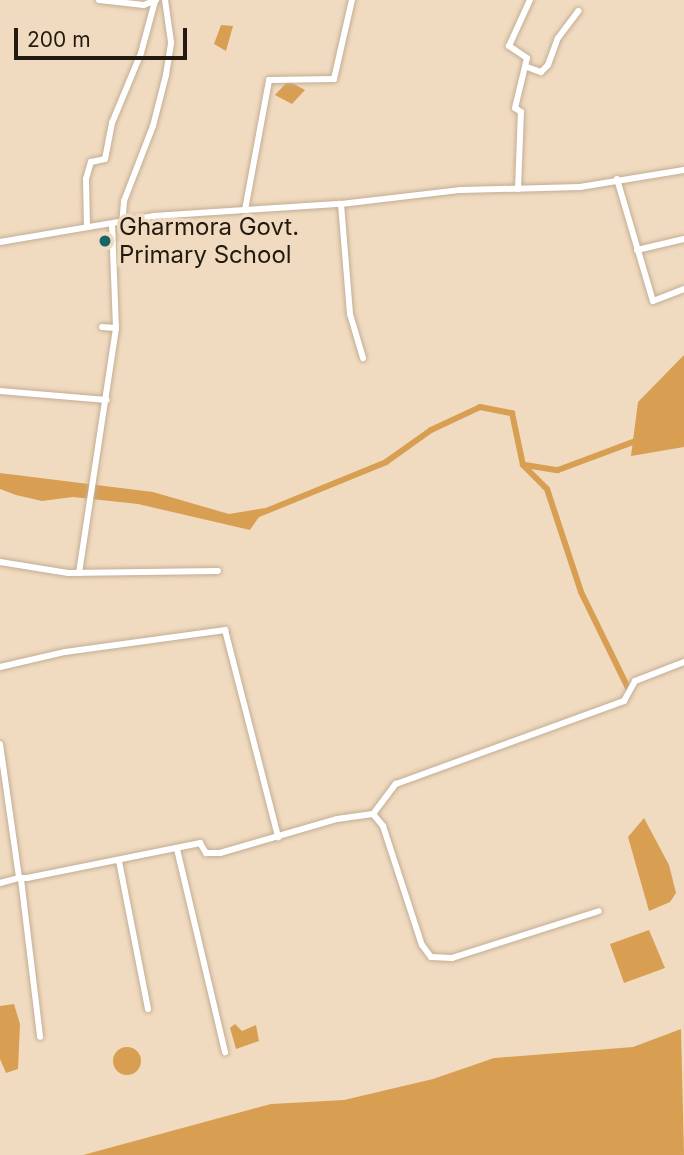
<!DOCTYPE html>
<style>
body{margin:0}
#map{position:relative;width:684px;height:1155px;overflow:hidden;background:#f1dbc0;font-family:Inter,sans-serif}
div>[style]{position:absolute}
.water>*{inset:0;background:#d89f53}
.round{border-radius:50%}
.canal>*{height:6px;margin:-3px;padding:0 3px;transform-origin:3px;border-radius:3px;background:#d89f53}
.roads{filter:drop-shadow(0 0 2px #c2ad93) drop-shadow(0 0 2px #c2ad93)}
.minor>*{height:6px;margin:-3px;padding:0 3px;transform-origin:3px;border-radius:3px;background:#fff}
.dots>*{width:19px;height:19px;translate:-50% -50%;box-sizing:border-box;border:4px solid #f1dbc0;border-radius:50%}
span{translate:-50% -50%;white-space:nowrap;text-align:center;line-height:1.15;-webkit-text-stroke:7px #f1dbc0;paint-order:stroke}
.poi-label{font-size:24px;color:#221a10}
.left{translate:0 -50%;text-align:left}
.scale{position:absolute;left:14px;top:28px;width:173px;height:32px;box-sizing:border-box;border:4px solid #221a10;border-top:0;padding-left:9px;font-size:21px;line-height:24px;white-space:nowrap;color:#221a10;-webkit-text-stroke:5px #f1dbc0;paint-order:stroke}
</style>
<div id="map">
<div class="water">
<div style="clip-path:polygon(221px 25px,233px 26px,226px 51px,214px 44px)"></div>
<div style="clip-path:polygon(288px 81px,305px 90px,292px 104px,275px 95px)"></div>
<div style="clip-path:polygon(684px 355px,684px 447px,631px 456px,638px 402px)"></div>
<div style="clip-path:polygon(0 473px,153px 492px,229px 514px,265px 508px,250px 530px,138px 504px,73px 497px,42px 501px,16px 495px,0 489px)"></div>
<div style="clip-path:polygon(644px 818px,669px 865px,676px 893px,670px 902px,649px 911px,628px 837px)"></div>
<div style="clip-path:polygon(649px 930px,665px 968px,624px 983px,610px 944px)"></div>
<div style="clip-path:polygon(14px 1004px,20px 1024px,18px 1069px,6px 1073px,0 1059px,0 1006px)"></div>
<div style="clip-path:polygon(235px 1024px,242px 1031px,256px 1025px,259px 1041px,236px 1049px,230px 1028px)"></div>
<div style="clip-path:polygon(681px 1029px,684px 1155px,83px 1155px,271px 1104px,344px 1100px,433px 1079px,494px 1058px,633px 1047px)"></div>
<div class="round" style="left:113px;top:1047px;width:28px;height:28px"></div>
</div>
<div class="canal">
<div style="left:525px;top:465px;width:33px;rotate:9deg"></div>
<div style="left:558px;top:470px;width:89px;rotate:-20.5deg"></div>
<div style="left:254px;top:516px;width:143px;rotate:-22.2deg"></div>
<div style="left:386px;top:462px;width:55px;rotate:-35.4deg"></div>
<div style="left:431px;top:430px;width:54px;rotate:-25.1deg"></div>
<div style="left:480px;top:407px;width:33px;rotate:11deg"></div>
<div style="left:512px;top:413px;width:53px;rotate:78.1deg"></div>
<div style="left:523px;top:465px;width:34px;rotate:45deg"></div>
<div style="left:547px;top:489px;width:108px;rotate:71.7deg"></div>
<div style="left:581px;top:592px;width:109px;rotate:63.9deg"></div>
</div>
<div class="roads">
<div class="minor">
<div style="left:99px;top:0;width:45px;rotate:6.3deg"></div>
<div style="left:144px;top:5px;width:13px;rotate:-23deg"></div>
<div style="left:527px;top:67px;width:15px;rotate:20deg"></div>
<div style="left:541px;top:72px;width:10px;rotate:-45deg"></div>
<div style="left:548px;top:65px;width:29px;rotate:-70deg"></div>
<div style="left:558px;top:38px;width:34px;rotate:-53deg"></div>
<div style="left:617px;top:179px;width:127px;rotate:73.6deg"></div>
<div style="left:653px;top:301px;width:33px;rotate:-21deg"></div>
<div style="left:518px;top:189px;width:77px;rotate:-87.8deg"></div>
<div style="left:521px;top:112px;width:7px;rotate:-146deg"></div>
<div style="left:515px;top:108px;width:51px;rotate:-76.5deg"></div>
<div style="left:527px;top:58px;width:22px;rotate:-146deg"></div>
<div style="left:509px;top:46px;width:51px;rotate:-65.5deg"></div>
<div style="left:341px;top:204px;width:110px;rotate:85.3deg"></div>
<div style="left:350px;top:314px;width:46px;rotate:73.5deg"></div>
<div style="left:245px;top:210px;width:132px;rotate:-79.5deg"></div>
<div style="left:269px;top:80px;width:65px;rotate:-0.9deg"></div>
<div style="left:334px;top:79px;width:81px;rotate:-77.2deg"></div>
<div style="left:122px;top:225px;width:24px;rotate:-85deg"></div>
<div style="left:124px;top:201px;width:80px;rotate:-68.9deg"></div>
<div style="left:153px;top:126px;width:53px;rotate:-75.7deg"></div>
<div style="left:166px;top:75px;width:33px;rotate:-81deg"></div>
<div style="left:171px;top:42px;width:42px;rotate:-98.1deg"></div>
<div style="left:87px;top:227px;width:48px;rotate:-91.2deg"></div>
<div style="left:86px;top:179px;width:18px;rotate:-74deg"></div>
<div style="left:91px;top:162px;width:14px;rotate:-12deg"></div>
<div style="left:105px;top:159px;width:37px;rotate:-79deg"></div>
<div style="left:112px;top:123px;width:76px;rotate:-67.5deg"></div>
<div style="left:141px;top:53px;width:54px;rotate:-74.9deg"></div>
<div style="left:0;top:242px;width:155px;rotate:-9.6deg"></div>
<div style="left:153px;top:216px;width:188px;rotate:-3.7deg"></div>
<div style="left:341px;top:204px;width:121px;rotate:-6.7deg"></div>
<div style="left:461px;top:190px;width:119px;rotate:-1.4deg"></div>
<div style="left:580px;top:187px;width:105px;rotate:-9.3deg"></div>
<div style="left:637px;top:250px;width:48px;rotate:-13.2deg"></div>
<div style="left:102px;top:327px;width:14px;rotate:4deg"></div>
<div style="left:0;top:391px;width:107px;rotate:4.8deg"></div>
<div style="left:0;top:562px;width:69px;rotate:9.2deg"></div>
<div style="left:68px;top:573px;width:150px;rotate:-0.8deg"></div>
<div style="left:79px;top:573px;width:248px;rotate:-81.4deg"></div>
<div style="left:116px;top:328px;width:102px;rotate:-92.2deg"></div>
<div style="left:0;top:667px;width:67px;rotate:-13deg"></div>
<div style="left:65px;top:652px;width:162px;rotate:-7.8deg"></div>
<div style="left:225px;top:630px;width:214px;rotate:75.6deg"></div>
<div style="left:0;top:744px;width:135px;rotate:81.9deg"></div>
<div style="left:19px;top:878px;width:8px"></div>
<div style="left:27px;top:878px;width:177px;rotate:-11.4deg"></div>
<div style="left:200px;top:843px;width:12px;rotate:59deg"></div>
<div style="left:206px;top:853px;width:14px"></div>
<div style="left:220px;top:853px;width:122px;rotate:-16.2deg"></div>
<div style="left:337px;top:819px;width:36px;rotate:-8deg"></div>
<div style="left:373px;top:814px;width:38px;rotate:-53deg"></div>
<div style="left:396px;top:784px;width:243px;rotate:-20deg"></div>
<div style="left:624px;top:701px;width:23px;rotate:-61deg"></div>
<div style="left:635px;top:681px;width:53px;rotate:-21.2deg"></div>
<div style="left:373px;top:814px;width:16px;rotate:50deg"></div>
<div style="left:383px;top:826px;width:125px;rotate:71.9deg"></div>
<div style="left:422px;top:945px;width:15px;rotate:53deg"></div>
<div style="left:431px;top:957px;width:21px;rotate:3deg"></div>
<div style="left:452px;top:958px;width:154px;rotate:-17.7deg"></div>
<div style="left:177px;top:849px;width:209px;rotate:76.7deg"></div>
<div style="left:119px;top:861px;width:151px;rotate:78.9deg"></div>
<div style="left:21px;top:879px;width:159px;rotate:83.1deg"></div>
<div style="left:0;top:883px;width:20px;rotate:-15deg"></div>
</div>
</div>
<div class="dots">
<div style="left:105px;top:241px;background:#176564"></div>
</div>
<div class="poi-label">
<span class="left" style="left:119px;top:241px">Gharmora Govt.<br>Primary School</span>
</div>
<div class="scale">200 m</div>
</div>
